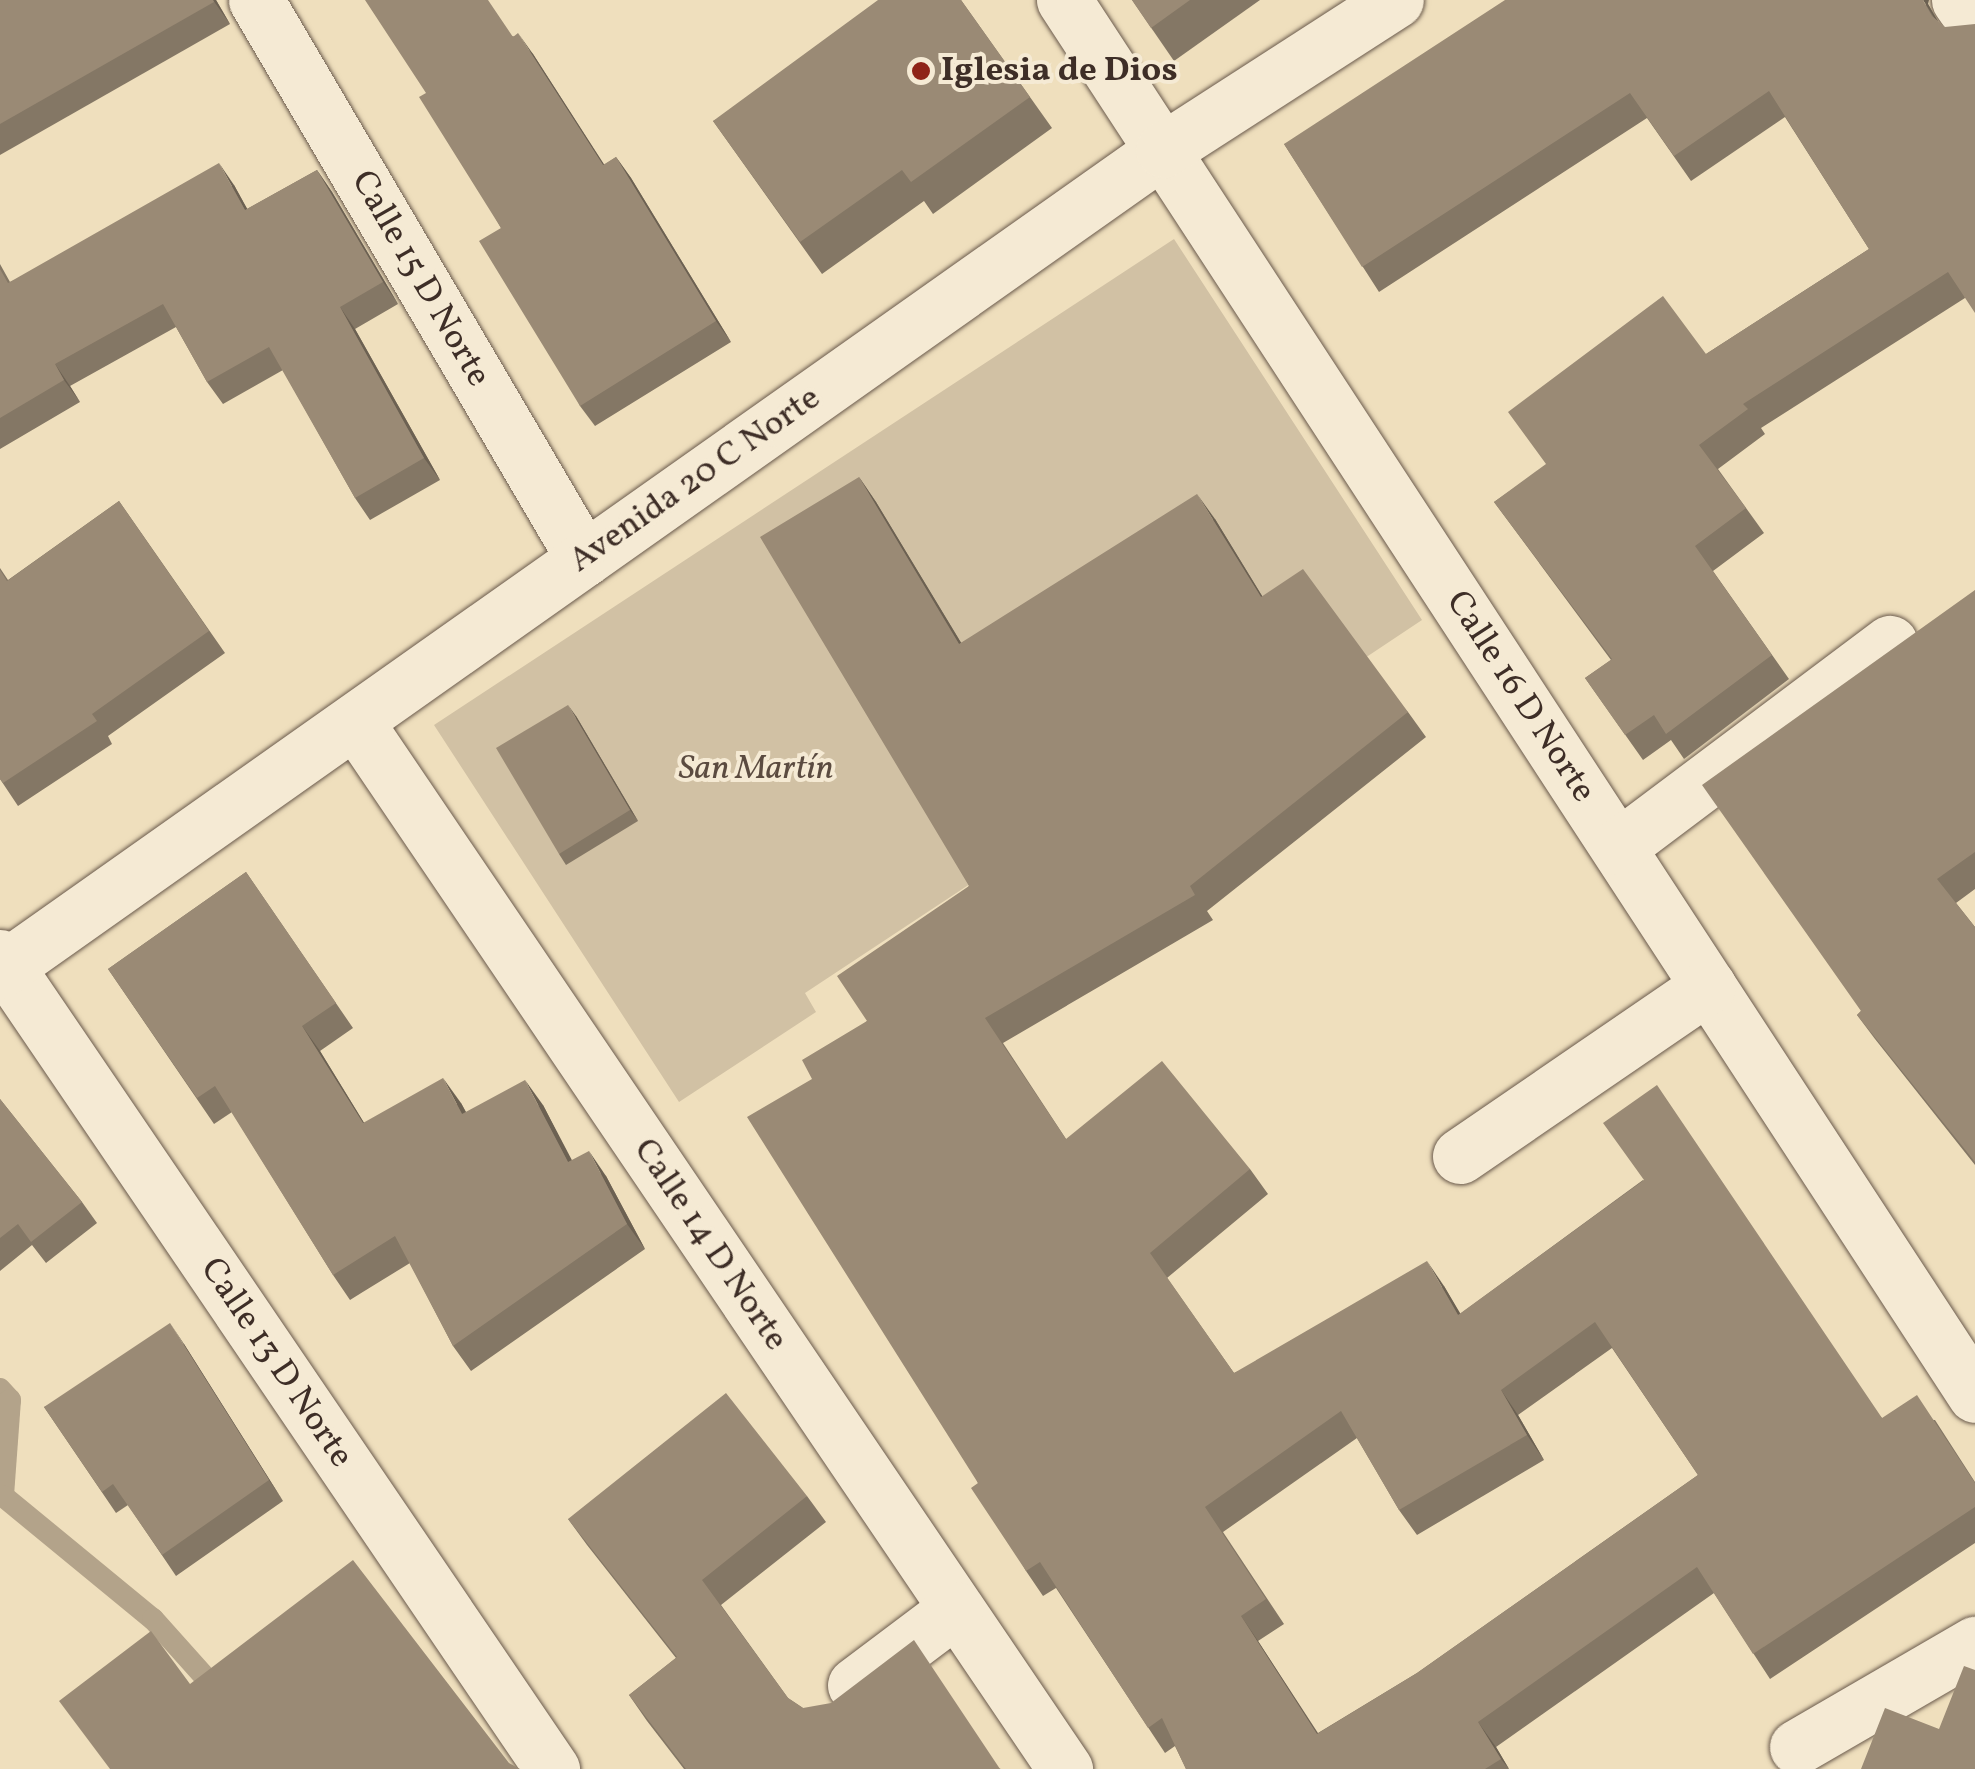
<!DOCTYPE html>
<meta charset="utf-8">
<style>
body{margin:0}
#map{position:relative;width:1975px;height:1769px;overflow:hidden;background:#efdfbd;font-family:Vollkorn,serif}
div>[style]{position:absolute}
.green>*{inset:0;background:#d1c1a4}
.stream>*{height:22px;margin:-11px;padding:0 11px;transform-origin:11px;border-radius:11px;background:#b3a38a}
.roads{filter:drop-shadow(0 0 2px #6a5a4c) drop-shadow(0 0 2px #6a5a4c)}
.minor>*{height:55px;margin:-27.5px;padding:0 27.5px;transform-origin:27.5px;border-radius:27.5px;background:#f5ead4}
.wall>*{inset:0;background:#847765}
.shaded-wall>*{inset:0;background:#6c6152}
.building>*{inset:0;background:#9a8a75}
.dots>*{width:28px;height:28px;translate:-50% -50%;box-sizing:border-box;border:5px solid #f5ead4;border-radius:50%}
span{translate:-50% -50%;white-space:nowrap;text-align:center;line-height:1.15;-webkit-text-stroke:8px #f5ead4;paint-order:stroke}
.poi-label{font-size:35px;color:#3e2e27;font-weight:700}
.left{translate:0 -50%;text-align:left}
.street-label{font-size:35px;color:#3e2e27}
.park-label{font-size:35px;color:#5b4b40;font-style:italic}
</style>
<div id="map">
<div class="green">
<div style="clip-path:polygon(1174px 239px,1422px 620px,1251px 734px,1020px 851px,805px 993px,816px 1012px,679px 1102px,434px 725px)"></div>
</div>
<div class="stream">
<div style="left:0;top:1389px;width:15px;rotate:48deg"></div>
<div style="left:10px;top:1400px;width:96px;rotate:94.2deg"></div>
<div style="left:3px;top:1496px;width:194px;rotate:39.4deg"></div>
<div style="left:153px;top:1619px;width:102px;rotate:48.2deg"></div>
</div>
<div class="roads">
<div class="minor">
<div style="left:256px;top:0;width:648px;rotate:59.6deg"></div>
<div style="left:1064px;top:0;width:1666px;rotate:56.85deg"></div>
<div style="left:1959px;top:0;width:28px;rotate:55deg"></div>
<div style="left:355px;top:721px;width:1266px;rotate:55.88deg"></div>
<div style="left:1618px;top:847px;width:340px;rotate:-36.9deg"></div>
<div style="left:0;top:957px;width:982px;rotate:55.79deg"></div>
<div style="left:0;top:971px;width:1424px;rotate:-35.22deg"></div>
<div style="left:1163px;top:150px;width:277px;rotate:-32.8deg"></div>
<div style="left:1460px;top:1156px;width:301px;rotate:-34.4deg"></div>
<div style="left:855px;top:1685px;width:126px;rotate:-37deg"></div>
<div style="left:1797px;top:1747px;width:206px;rotate:-30.1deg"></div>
</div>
</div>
<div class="wall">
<div style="clip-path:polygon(0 0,216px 0,230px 24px,0 155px)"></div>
<div style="clip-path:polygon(961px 0,1052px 128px,933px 214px,924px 201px,822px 274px,713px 121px)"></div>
<div style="clip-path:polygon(1132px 0,1260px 0,1174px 61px)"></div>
<div style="clip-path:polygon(1928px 4px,1938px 21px,1965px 298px,1761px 428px,1765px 434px,1718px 469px,1764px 533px,1713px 571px,1789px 679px,1684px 759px,1671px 740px,1643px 760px,1585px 678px,1611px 660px,1494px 502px,1706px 354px,1869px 249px,1785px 117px,1691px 181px,1647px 118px,1379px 292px,1284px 144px)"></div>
<div style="clip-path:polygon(513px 36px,533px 54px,604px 165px,616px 157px,631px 178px,731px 342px,595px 426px,580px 406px,501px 228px,426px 93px)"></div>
<div style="clip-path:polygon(317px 170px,332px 192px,398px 304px,355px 329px,440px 480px,370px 520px,355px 498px,283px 370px,223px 404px,207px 382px,176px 327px,70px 386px,80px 402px,0 449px,0 264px,10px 282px,234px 185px,247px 209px)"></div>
<div style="clip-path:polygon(evenodd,859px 477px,876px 502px,961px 643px,1215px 519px,1262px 596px,1408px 712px,1426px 737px,1207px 911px,1213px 920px,1003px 1043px,1066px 1139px,1250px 1169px,1268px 1194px,1167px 1278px,1234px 1373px,1444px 1286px,1460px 1314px,1643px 1180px,1882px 1418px,1935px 1420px,1975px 1482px,1975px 1543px,1770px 1679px,1714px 1593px,1496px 1747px,1509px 1769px,1186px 1769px,1175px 1746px,1165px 1753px,1056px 1588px,1043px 1596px,1026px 1571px,978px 1483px,812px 1079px,867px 1021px,969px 886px,859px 477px,1612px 1348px,1698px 1475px,1417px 1673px,1318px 1733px,1258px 1641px,1284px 1624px,1223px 1532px,1357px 1438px,1399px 1510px,1417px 1535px,1544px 1460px,1518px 1415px,1612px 1348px)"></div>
<div style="clip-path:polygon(119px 501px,225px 653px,108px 736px,112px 744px,18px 806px,0 779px,0 568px,8px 580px)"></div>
<div style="clip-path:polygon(1975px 590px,1975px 889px,1956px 903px,1975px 927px,1975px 1165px,1875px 1039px,1857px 1015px,1861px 1011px)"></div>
<div style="clip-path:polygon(576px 716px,638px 821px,566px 865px,559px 854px)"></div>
<div style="clip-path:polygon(246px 872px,353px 1028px,320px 1051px,364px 1123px,461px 1103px,466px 1112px,543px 1105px,571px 1160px,606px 1176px,645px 1249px,471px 1371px,453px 1346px,410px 1263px,350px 1300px,333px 1275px,232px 1112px,214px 1124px,108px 969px)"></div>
<div style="clip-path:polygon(0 1099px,82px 1202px,97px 1223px,46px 1263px,32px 1245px,0 1271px)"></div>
<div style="clip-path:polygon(184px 1344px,283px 1501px,176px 1576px,128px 1505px,116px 1513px,44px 1407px)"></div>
<div style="clip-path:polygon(807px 1496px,826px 1522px,721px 1605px,788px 1698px,803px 1708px,1001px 1769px,684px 1769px,647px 1721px,629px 1695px,676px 1658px,587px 1545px,568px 1519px)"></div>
</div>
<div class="shaded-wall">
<div style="clip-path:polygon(213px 0,216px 0,230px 24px)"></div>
<div style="clip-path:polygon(1923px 0,1929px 0,1928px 4px,1949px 41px)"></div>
<div style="clip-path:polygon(518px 33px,533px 54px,618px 186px,603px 165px)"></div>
<div style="clip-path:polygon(616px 157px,631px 178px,731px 342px,716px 321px)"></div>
<div style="clip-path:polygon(219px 163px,234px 185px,260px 232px,245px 210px)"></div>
<div style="clip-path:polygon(317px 170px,332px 192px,398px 304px,383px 282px)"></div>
<div style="clip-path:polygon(340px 307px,355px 329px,440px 480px,424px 458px)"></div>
<div style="clip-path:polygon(55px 364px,70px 386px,80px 402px,64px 380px)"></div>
<div style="clip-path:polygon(859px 477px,876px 502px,977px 669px,959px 644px)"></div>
<div style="clip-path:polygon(1197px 494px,1215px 519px,1278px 622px,1261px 597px)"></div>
<div style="clip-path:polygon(568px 705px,576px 716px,638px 821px,630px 810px)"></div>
<div style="clip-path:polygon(302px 1026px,320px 1051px,380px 1149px,363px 1123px)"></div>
<div style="clip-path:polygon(443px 1078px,461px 1103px,480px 1139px,462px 1114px)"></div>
<div style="clip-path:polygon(525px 1080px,543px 1105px,586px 1187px,568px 1162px)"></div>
<div style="clip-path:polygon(589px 1151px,606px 1176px,645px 1249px,627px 1224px)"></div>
<div style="clip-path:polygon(1427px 1261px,1444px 1286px,1476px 1340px,1458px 1315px)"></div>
<div style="clip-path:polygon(170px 1323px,184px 1344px,283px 1501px,269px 1480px)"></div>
<div style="clip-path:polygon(1501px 1390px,1518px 1415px,1544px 1460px,1527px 1435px)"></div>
<div style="clip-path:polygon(1241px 1616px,1258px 1641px,1334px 1759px,1317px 1734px)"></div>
<div style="clip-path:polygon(1478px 1722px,1496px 1747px,1509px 1769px,1501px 1759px)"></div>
</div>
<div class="building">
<div style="clip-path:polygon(0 0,213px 0,214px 2px,0 124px)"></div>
<div style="clip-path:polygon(365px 0,488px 0,513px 37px,518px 33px,603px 165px,616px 157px,716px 321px,580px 406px,479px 241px,501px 228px,419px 97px,426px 93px)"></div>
<div style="clip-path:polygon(878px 0,961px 0,1030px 97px,911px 182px,902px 170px,800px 242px,713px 121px)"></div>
<div style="clip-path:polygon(1132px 0,1190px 0,1151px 28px)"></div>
<div style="clip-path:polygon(1505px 0,1923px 0,1932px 16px,1945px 27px,1975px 24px,1975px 313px,1948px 272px,1743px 404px,1748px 409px,1699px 445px,1746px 508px,1695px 546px,1772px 655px,1666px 734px,1654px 715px,1625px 735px,1585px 678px,1612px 659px,1494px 502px,1546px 464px,1508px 412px,1663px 296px,1706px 354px,1869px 249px,1769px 91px,1674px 156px,1630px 93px,1362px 267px,1284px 144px)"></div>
<div style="clip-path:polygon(219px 163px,245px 210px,317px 170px,383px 282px,340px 307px,424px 458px,355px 498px,269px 347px,207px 382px,163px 304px,55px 364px,64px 380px,0 418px,0 269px,8px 283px)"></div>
<div style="clip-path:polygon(evenodd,859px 477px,959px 644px,1197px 494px,1261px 597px,1303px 569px,1408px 712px,1190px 886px,1195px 895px,985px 1018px,1066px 1139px,1162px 1061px,1250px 1169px,1150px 1253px,1234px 1373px,1427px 1261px,1458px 1315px,1644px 1180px,1603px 1123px,1657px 1085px,1882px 1418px,1917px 1395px,1975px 1483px,1975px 1507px,1753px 1654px,1697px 1567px,1478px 1722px,1501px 1759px,1485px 1769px,1186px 1769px,1162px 1718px,1148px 1728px,1040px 1562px,1026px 1571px,971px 1488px,978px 1483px,747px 1117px,812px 1079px,802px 1060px,867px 1021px,837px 976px,969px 886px,760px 537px,859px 477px,1595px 1322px,1698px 1475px,1417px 1673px,1317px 1734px,1241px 1616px,1266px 1599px,1205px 1507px,1341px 1411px,1399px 1510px,1527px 1435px,1501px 1390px,1595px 1322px)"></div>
<div style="clip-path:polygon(119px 501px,209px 631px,92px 714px,97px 721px,3px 783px,0 779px,0 570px,7px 581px)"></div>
<div style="clip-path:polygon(1975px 590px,1975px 852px,1937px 879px,1975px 927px,1975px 1162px,1857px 1015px,1861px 1011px,1702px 785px)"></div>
<div style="clip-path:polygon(568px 705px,630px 810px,559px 854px,496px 748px)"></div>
<div style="clip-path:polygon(246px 872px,336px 1003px,302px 1026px,363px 1123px,443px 1078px,462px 1114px,525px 1080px,568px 1162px,589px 1151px,627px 1224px,453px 1346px,395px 1236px,333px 1275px,215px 1086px,197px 1098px,108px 969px)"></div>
<div style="clip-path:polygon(0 1099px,82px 1202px,31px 1242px,18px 1224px,0 1238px)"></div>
<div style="clip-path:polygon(170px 1323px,269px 1480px,162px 1555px,113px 1484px,102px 1492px,44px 1407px)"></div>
<div style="clip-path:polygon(726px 1393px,807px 1496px,702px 1580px,788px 1698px,803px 1708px,831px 1703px,914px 1640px,1000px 1769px,686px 1769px,629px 1695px,677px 1657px,568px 1519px)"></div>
<div style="clip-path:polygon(353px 1560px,509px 1763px,520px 1769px,110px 1769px,59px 1701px,151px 1631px,190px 1684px)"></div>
<div style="clip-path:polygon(1964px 1666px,1975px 1670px,1975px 1769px,1861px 1769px,1885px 1708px,1939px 1729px)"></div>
</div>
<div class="dots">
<div style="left:921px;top:71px;background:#8f2418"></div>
</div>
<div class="poi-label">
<span class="left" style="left:941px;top:71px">Iglesia de Dios</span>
</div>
<div class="street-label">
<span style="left:420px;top:279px;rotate:60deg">Calle 15 D Norte</span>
<span style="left:695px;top:480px;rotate:-35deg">Avenida 20 C Norte</span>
<span style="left:1520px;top:697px;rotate:57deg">Calle 16 D Norte</span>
<span style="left:710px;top:1245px;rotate:56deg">Calle 14 D Norte</span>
<span style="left:276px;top:1363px;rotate:56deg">Calle 13 D Norte</span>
</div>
<div class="park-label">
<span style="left:756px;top:769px">San Martín</span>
</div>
</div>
